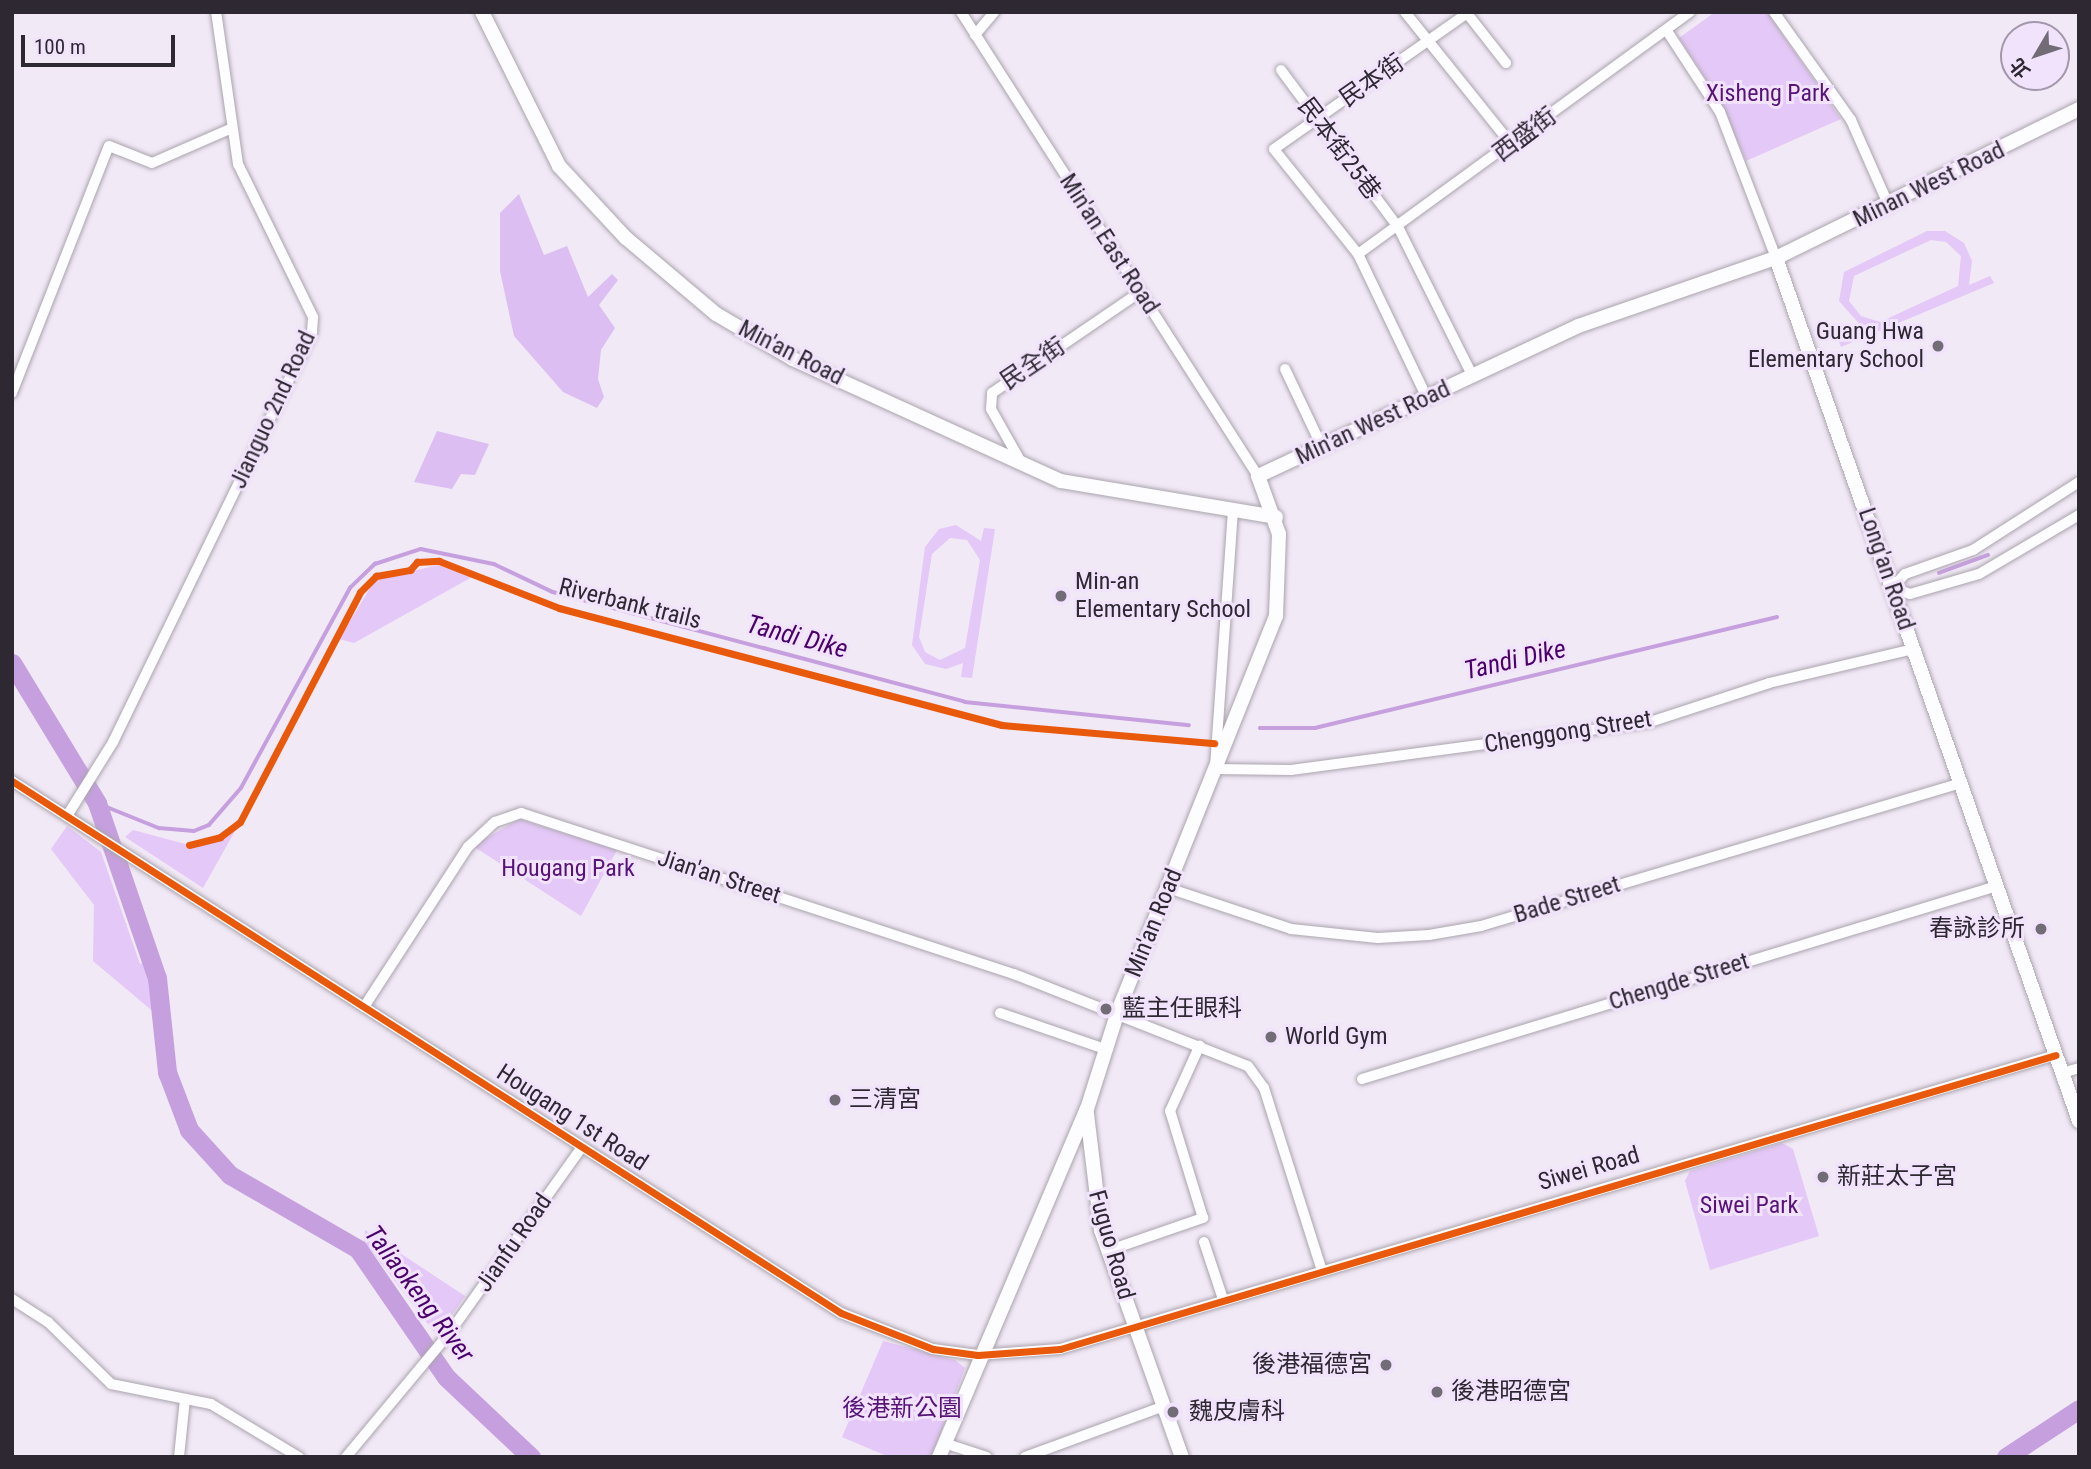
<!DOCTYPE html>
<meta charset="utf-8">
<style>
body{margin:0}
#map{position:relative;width:2091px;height:1469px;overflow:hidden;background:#f1e9f6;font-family:"Roboto Condensed","Noto Sans TC",sans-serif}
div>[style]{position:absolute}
.green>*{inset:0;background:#e4c8f7}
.forest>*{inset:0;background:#ddbef2}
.stream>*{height:3.5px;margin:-1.75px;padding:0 1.75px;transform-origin:1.75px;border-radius:1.75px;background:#c6a0de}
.river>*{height:19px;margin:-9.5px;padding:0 9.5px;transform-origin:9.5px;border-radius:9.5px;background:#c6a0de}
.roads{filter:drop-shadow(0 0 2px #aaa4ad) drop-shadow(0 0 2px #aaa4ad)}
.minor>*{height:10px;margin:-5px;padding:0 5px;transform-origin:5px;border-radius:5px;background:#fdfcfe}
.tertiary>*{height:14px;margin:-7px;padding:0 7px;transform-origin:7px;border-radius:7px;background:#fdfcfe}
.cycleway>*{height:7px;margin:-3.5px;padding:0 3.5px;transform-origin:3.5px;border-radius:3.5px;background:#e8590c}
.dots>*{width:19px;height:19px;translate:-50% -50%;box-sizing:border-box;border:4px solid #f2e3fc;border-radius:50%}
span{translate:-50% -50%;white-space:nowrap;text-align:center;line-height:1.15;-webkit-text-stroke:6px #f2e3fc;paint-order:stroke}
.street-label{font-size:24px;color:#2d2831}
.park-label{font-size:24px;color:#571478}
.poi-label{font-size:24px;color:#2d2831}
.right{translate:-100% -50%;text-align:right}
.left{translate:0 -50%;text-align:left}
.water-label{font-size:26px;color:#4a006a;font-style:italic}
.frame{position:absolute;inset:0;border:14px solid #2d2831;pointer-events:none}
.north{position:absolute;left:2000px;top:21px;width:70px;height:70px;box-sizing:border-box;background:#f2e3fc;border:2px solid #a398ab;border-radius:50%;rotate:231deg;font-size:19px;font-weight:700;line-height:28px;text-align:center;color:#2d2831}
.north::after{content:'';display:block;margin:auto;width:24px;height:32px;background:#726c76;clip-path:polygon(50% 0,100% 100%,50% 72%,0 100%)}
.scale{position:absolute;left:21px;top:35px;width:154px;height:32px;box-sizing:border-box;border:4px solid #2d2831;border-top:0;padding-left:9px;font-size:21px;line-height:24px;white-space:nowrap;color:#2d2831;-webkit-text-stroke:5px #f2e3fc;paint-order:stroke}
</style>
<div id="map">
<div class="green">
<div style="clip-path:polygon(1715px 12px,1767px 12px,1841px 119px,1746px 161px,1720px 100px,1679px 38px)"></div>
<div style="clip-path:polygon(evenodd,1927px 231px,1945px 231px,1964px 243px,1972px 261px,1969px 285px,1990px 276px,1994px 283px,1841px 347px,1838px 339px,1863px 328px,1839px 301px,1844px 272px,1927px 231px,1931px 240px,1946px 242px,1961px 256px,1958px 286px,1880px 322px,1861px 316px,1849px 301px,1854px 276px,1931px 240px)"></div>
<div style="clip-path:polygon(evenodd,956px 525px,981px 541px,984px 528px,995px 529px,972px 678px,961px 677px,963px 663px,946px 669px,925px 664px,912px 645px,925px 547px,939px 529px,956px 525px,950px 538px,967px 540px,980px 560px,965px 648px,940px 660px,925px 652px,919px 637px,932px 554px,950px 538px)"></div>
<div style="clip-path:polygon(438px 565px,472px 577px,354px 643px,339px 639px,375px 580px)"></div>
<div style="clip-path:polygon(519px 819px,617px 850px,581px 916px,473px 846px)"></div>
<div style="clip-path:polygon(240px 822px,203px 888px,125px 837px,133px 830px,189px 845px,220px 837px)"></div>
<div style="clip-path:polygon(67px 826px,101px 852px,140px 964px,149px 961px,162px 1019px,93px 961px,94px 905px,51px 849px)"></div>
<div style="clip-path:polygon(1782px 1143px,1793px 1149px,1819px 1236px,1710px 1270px,1685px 1181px,1690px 1171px)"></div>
<div style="clip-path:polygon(365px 1230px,465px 1296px,437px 1336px,364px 1241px)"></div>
<div style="clip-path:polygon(883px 1341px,955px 1360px,965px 1368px,932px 1457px,889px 1457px,842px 1437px)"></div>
</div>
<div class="forest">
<div style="clip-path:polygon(519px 194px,544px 255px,567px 246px,588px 297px,612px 274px,618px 280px,599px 305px,615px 328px,601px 350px,598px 379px,604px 397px,597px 408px,563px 392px,514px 336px,500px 271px,500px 213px)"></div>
<div style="clip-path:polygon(437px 431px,489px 444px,475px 475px,461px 474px,452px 489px,414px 482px)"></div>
</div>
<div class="stream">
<div style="left:1939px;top:573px;width:52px;rotate:-20.2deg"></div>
<div style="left:1260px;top:728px;width:55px"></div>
<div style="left:1315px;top:728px;width:475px;rotate:-13.5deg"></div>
<div style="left:97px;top:803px;width:67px;rotate:22deg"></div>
<div style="left:159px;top:828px;width:35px;rotate:5deg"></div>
<div style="left:194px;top:831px;width:16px;rotate:-22deg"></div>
<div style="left:209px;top:825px;width:49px;rotate:-49.1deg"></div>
<div style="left:241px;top:788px;width:228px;rotate:-61.4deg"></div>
<div style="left:350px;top:588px;width:35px;rotate:-44deg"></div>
<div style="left:375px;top:564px;width:48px;rotate:-18.1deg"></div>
<div style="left:421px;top:549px;width:75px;rotate:11.6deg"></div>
<div style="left:494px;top:564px;width:65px;rotate:25.4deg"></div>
<div style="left:553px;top:592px;width:426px;rotate:14.9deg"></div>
<div style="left:965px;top:702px;width:225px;rotate:5.9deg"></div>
</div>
<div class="river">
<div style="left:12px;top:663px;width:164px;rotate:58.7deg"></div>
<div style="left:97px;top:803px;width:185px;rotate:71.1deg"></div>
<div style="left:157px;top:978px;width:95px;rotate:83.9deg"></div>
<div style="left:167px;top:1072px;width:62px;rotate:69.2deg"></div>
<div style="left:189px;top:1130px;width:61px;rotate:47.7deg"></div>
<div style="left:230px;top:1175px;width:148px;rotate:30deg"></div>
<div style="left:358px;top:1249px;width:155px;rotate:55.5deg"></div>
<div style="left:446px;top:1377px;width:117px;rotate:43.3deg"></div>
<div style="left:2006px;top:1457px;width:87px;rotate:-33.3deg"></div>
</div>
<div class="roads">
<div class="minor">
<div style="left:961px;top:12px;width:551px;rotate:57.38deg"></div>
<div style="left:1405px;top:12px;width:171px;rotate:51.2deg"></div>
<div style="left:1466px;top:12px;width:65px;rotate:51.9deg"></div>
<div style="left:1774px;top:12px;width:133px;rotate:54.5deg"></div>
<div style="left:1851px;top:120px;width:94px;rotate:66.2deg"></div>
<div style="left:1667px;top:31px;width:97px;rotate:56.8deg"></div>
<div style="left:1720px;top:112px;width:156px;rotate:69deg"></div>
<div style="left:975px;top:35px;width:30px;rotate:-50deg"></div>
<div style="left:1281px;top:70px;width:196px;rotate:53.3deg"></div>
<div style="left:1398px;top:227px;width:168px;rotate:63.4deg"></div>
<div style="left:1358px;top:254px;width:411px;rotate:-36.1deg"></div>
<div style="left:1285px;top:369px;width:86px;rotate:64.6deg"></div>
<div style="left:12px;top:393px;width:265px;rotate:-68.6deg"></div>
<div style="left:109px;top:146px;width:46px;rotate:21.6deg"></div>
<div style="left:152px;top:163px;width:85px;rotate:-23.6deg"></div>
<div style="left:1427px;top:398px;width:160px;rotate:-115.6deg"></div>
<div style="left:1358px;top:254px;width:134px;rotate:-128.7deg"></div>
<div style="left:1274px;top:149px;width:238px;rotate:-35.1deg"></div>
<div style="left:1022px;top:464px;width:63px;rotate:-119.4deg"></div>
<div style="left:991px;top:409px;width:16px;rotate:-86deg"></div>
<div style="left:992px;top:393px;width:179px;rotate:-34.3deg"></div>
<div style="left:2079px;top:482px;width:126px;rotate:147.3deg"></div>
<div style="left:1973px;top:550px;width:72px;rotate:160.6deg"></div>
<div style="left:1905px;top:574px;width:19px;rotate:133deg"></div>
<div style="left:1892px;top:588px;width:19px;rotate:18deg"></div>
<div style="left:1910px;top:594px;width:72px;rotate:-16.2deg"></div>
<div style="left:1979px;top:574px;width:116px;rotate:-30.5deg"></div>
<div style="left:1233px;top:510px;width:260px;rotate:94deg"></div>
<div style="left:1215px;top:769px;width:76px;rotate:0.8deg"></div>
<div style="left:1291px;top:770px;width:362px;rotate:-7.6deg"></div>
<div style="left:1650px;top:722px;width:125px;rotate:-18.1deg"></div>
<div style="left:1769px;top:683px;width:149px;rotate:-13.2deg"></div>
<div style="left:12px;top:781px;width:985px;rotate:32.69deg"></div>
<div style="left:841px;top:1313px;width:99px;rotate:21.4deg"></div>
<div style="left:933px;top:1349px;width:45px;rotate:7.6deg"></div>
<div style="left:978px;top:1355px;width:82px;rotate:-4.2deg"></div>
<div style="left:1060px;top:1349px;width:1038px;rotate:-16.45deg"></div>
<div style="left:67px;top:816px;width:87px;rotate:-58.1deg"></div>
<div style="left:113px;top:742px;width:456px;rotate:-64.1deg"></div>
<div style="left:312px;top:332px;width:15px;rotate:-86deg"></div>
<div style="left:313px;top:317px;width:170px;rotate:-116.1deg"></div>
<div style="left:238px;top:164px;width:154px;rotate:-98.2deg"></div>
<div style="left:1168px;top:888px;width:130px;rotate:18.4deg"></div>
<div style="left:1291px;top:929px;width:87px;rotate:5.9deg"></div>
<div style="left:1378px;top:938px;width:51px;rotate:-3.4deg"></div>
<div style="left:1429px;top:935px;width:53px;rotate:-9.8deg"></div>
<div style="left:1481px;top:926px;width:501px;rotate:-16.59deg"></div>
<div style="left:364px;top:1007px;width:191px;rotate:-57deg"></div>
<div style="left:468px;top:847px;width:37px;rotate:-43deg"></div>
<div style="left:495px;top:822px;width:28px;rotate:-19deg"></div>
<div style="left:521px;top:813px;width:519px;rotate:18.09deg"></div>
<div style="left:1014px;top:974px;width:251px;rotate:21.5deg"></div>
<div style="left:1248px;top:1066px;width:27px;rotate:54deg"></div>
<div style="left:1264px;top:1088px;width:189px;rotate:72.4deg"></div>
<div style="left:1000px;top:1013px;width:111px;rotate:18.9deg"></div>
<div style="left:2062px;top:1073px;width:18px;rotate:-16deg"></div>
<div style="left:1362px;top:1079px;width:664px;rotate:-16.91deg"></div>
<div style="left:1204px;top:1242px;width:60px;rotate:71.6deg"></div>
<div style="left:1107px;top:1251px;width:102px;rotate:-19deg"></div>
<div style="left:1203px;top:1218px;width:112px;rotate:-107.1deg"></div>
<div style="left:1170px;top:1111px;width:72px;rotate:-65.6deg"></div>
<div style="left:12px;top:1299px;width:43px;rotate:32.6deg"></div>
<div style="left:48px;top:1322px;width:88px;rotate:44.5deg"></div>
<div style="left:111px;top:1384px;width:102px;rotate:11.3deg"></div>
<div style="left:211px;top:1404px;width:103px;rotate:31.1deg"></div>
<div style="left:944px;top:1443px;width:45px;rotate:18deg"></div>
<div style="left:179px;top:1457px;width:58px;rotate:-84.1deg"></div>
<div style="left:346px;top:1457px;width:163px;rotate:-50.2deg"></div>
<div style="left:450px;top:1332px;width:227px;rotate:-54.5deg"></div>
<div style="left:1025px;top:1457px;width:148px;rotate:-20.1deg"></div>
</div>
<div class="tertiary">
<div style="left:482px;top:12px;width:172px;rotate:63.4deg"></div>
<div style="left:559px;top:166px;width:98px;rotate:47.1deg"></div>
<div style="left:626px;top:238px;width:118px;rotate:40.2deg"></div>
<div style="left:716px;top:314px;width:89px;rotate:30.3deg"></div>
<div style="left:793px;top:359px;width:294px;rotate:24.5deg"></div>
<div style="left:1061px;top:481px;width:218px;rotate:9.5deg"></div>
<div style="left:1776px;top:258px;width:915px;rotate:70.65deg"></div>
<div style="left:1087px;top:1114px;width:117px;rotate:83.1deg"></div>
<div style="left:1101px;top:1230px;width:241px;rotate:70.4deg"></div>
<div style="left:939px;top:1457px;width:378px;rotate:-67deg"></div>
<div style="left:1087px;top:1109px;width:103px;rotate:-72.4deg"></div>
<div style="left:1118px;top:1011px;width:425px;rotate:-68.2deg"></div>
<div style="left:1276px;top:616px;width:82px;rotate:-87.9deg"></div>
<div style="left:1279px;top:534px;width:62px;rotate:-109.9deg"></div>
<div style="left:1258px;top:476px;width:353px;rotate:-25.1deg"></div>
<div style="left:1578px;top:326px;width:209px;rotate:-19deg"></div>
<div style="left:1776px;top:258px;width:338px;rotate:-26.2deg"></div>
</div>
</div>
<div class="cycleway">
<div style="left:12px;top:781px;width:985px;rotate:32.69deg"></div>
<div style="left:841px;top:1313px;width:99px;rotate:21.4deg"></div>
<div style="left:933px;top:1349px;width:45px;rotate:7.6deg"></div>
<div style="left:978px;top:1355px;width:82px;rotate:-4.2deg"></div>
<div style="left:1060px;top:1349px;width:1038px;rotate:-16.45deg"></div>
<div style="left:189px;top:845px;width:32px;rotate:-14deg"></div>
<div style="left:220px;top:837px;width:25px;rotate:-37deg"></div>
<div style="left:240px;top:822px;width:259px;rotate:-62.4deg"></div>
<div style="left:360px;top:592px;width:23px;rotate:-45deg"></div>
<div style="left:376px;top:576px;width:35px;rotate:-10deg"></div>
<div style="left:410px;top:570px;width:11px;rotate:-49deg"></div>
<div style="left:417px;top:562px;width:22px;rotate:-3deg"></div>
<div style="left:439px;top:561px;width:129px;rotate:21.4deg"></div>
<div style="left:559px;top:608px;width:458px;rotate:14.8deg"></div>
<div style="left:1002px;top:725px;width:213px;rotate:4.9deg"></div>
</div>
<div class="dots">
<div style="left:1938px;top:346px;background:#726c76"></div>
<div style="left:1061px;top:596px;background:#726c76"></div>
<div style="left:2041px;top:929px;background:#726c76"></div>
<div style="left:1106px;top:1009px;background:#726c76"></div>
<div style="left:1271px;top:1037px;background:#726c76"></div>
<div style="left:835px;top:1100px;background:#726c76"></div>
<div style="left:1823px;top:1177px;background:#726c76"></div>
<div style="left:1386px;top:1365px;background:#726c76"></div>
<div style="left:1437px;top:1392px;background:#726c76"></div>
<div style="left:1173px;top:1412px;background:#726c76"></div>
</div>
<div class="street-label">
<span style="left:1372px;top:81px;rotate:-35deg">民本街</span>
<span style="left:1525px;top:135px;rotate:-37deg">西盛街</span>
<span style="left:1339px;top:149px;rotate:53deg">民本街25巷</span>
<span style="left:1929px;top:185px;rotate:-26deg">Minan West Road</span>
<span style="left:1109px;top:244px;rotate:57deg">Min'an East Road</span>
<span style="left:791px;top:353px;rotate:27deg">Min'an Road</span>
<span style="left:1033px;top:364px;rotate:-34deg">民全街</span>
<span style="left:273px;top:410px;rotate:-65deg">Jianguo 2nd Road</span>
<span style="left:1373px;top:423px;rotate:-25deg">Min'an West Road</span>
<span style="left:1886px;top:569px;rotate:71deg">Long'an Road</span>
<span style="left:630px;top:604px;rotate:14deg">Riverbank trails</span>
<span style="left:1568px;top:732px;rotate:-9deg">Chenggong Street</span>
<span style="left:719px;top:877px;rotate:18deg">Jian'an Street</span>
<span style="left:1567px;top:900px;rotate:-17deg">Bade Street</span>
<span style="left:1154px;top:923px;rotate:-68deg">Min'an Road</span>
<span style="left:1679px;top:982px;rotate:-17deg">Chengde Street</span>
<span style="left:572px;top:1118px;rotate:33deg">Hougang 1st Road</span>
<span style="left:1589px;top:1169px;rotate:-16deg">Siwei Road</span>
<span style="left:514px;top:1243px;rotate:-55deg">Jianfu Road</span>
<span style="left:1111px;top:1245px;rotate:74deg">Fuguo Road</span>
</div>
<div class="park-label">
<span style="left:1768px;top:94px">Xisheng Park</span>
<span style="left:568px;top:869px">Hougang Park</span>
<span style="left:1749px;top:1206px">Siwei Park</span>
<span style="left:902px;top:1409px">後港新公園</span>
</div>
<div class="poi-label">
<span class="right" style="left:1924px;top:346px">Guang Hwa<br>Elementary School</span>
<span class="left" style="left:1075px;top:596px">Min-an<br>Elementary School</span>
<span class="right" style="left:2025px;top:929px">春詠診所</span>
<span class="left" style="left:1122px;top:1009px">藍主任眼科</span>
<span class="left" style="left:1285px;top:1037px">World Gym</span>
<span class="left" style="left:849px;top:1100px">三清宮</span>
<span class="left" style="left:1837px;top:1177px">新莊太子宮</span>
<span class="right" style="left:1372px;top:1365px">後港福德宮</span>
<span class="left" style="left:1451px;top:1392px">後港昭德宮</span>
<span class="left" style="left:1189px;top:1412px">魏皮膚科</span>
</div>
<div class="water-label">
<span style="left:797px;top:637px;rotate:15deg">Tandi Dike</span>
<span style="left:1515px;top:660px;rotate:-13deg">Tandi Dike</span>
<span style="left:419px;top:1294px;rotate:53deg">Taliaokeng River</span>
</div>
<div class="frame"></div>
<div class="north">北</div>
<div class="scale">100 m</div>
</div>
